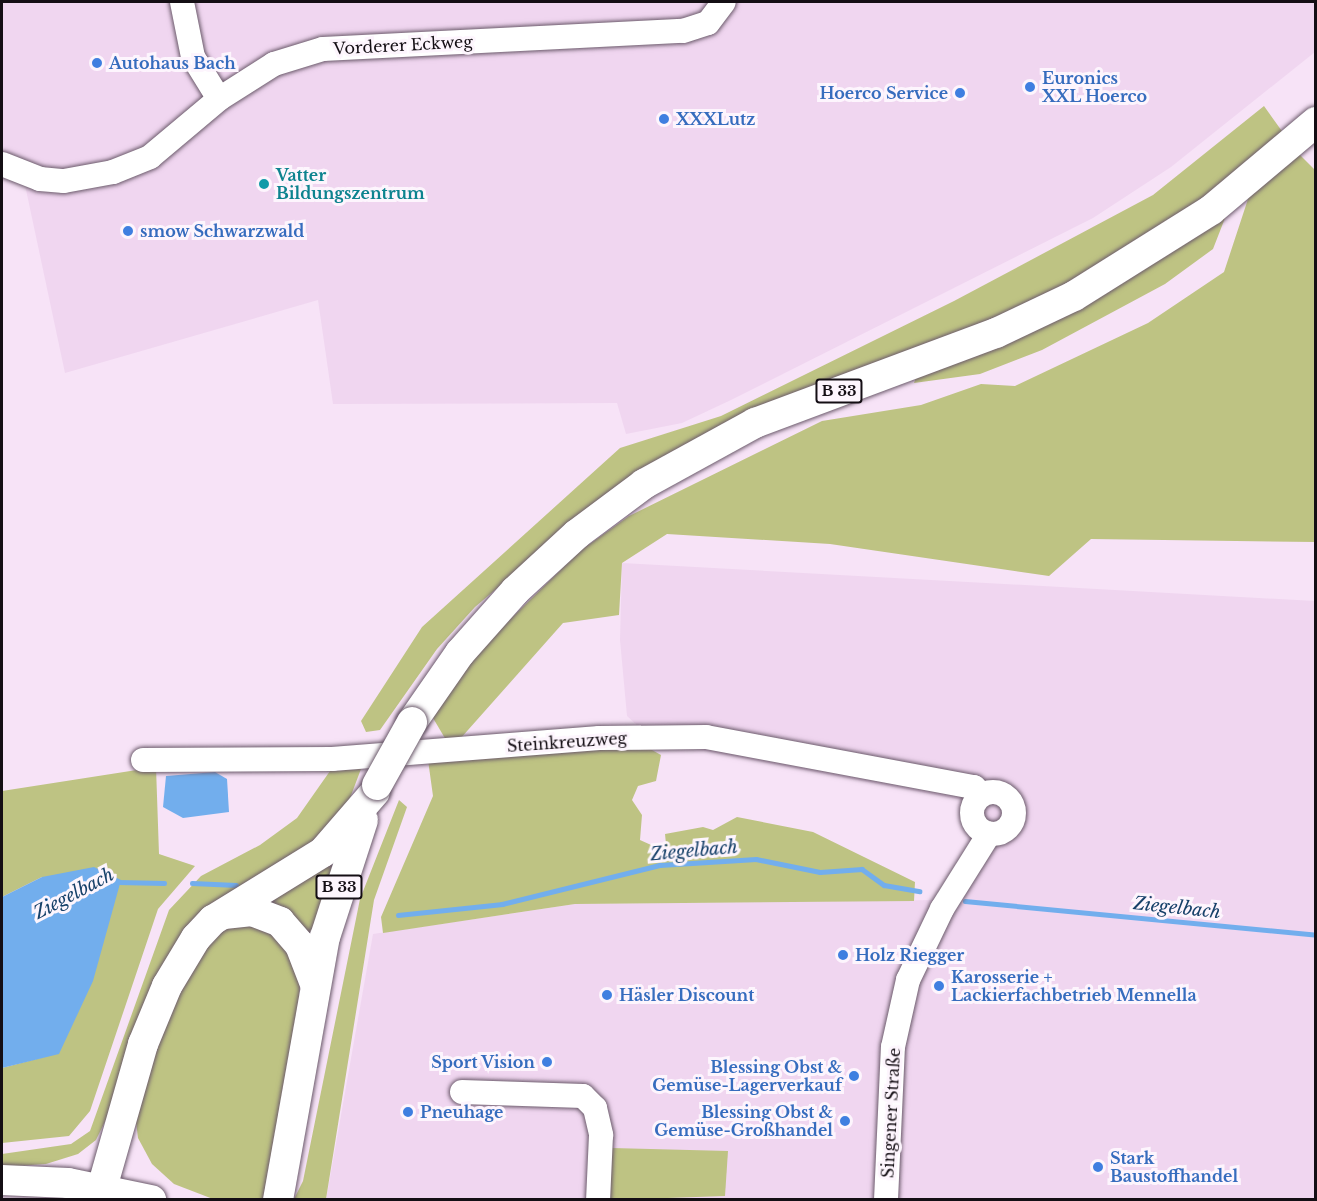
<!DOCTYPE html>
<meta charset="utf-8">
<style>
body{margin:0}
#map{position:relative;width:1317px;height:1201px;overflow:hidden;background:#f7e3f7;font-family:"Libre Baskerville",serif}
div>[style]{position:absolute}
.built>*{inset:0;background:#f0d6f0}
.green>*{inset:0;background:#bec383}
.water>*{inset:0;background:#72aeed}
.stream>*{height:4.5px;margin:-2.25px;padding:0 2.25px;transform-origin:2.25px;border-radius:2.25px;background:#72aeed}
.roads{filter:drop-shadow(0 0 2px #6b5a6b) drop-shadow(0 0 2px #6b5a6b)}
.minor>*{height:24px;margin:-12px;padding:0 12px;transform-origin:12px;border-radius:12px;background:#fff}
.minor>.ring{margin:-12px;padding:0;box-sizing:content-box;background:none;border:24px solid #fff;border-radius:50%}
.major>*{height:30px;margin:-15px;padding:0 15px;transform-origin:15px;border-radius:15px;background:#fff}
.bridges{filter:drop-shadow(0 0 2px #6b5a6b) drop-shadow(0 0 2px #6b5a6b)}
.major-bridge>*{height:30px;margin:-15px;padding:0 15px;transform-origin:15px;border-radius:15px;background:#fff}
.dots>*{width:16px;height:16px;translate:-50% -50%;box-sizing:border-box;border:3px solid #fdf5fd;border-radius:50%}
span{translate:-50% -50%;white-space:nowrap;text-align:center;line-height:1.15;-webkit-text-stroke:6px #fdf5fd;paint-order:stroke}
.shield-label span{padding:2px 4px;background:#fdf5fd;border:2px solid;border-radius:4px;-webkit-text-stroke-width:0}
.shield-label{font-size:15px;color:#140e14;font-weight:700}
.street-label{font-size:16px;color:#140e14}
.shop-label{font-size:16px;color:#366cbe;font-weight:700}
.left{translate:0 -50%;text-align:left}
.right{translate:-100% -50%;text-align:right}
.culture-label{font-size:16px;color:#0d838f;font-weight:700}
.water-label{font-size:18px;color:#164069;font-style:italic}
.frame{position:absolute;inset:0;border:3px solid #140e14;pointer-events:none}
</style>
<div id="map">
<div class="built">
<div style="clip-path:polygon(2px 2px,1315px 2px,1315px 52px,1171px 167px,1093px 218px,731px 400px,682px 423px,626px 434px,617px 403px,333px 404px,318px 300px,65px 373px,25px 185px,2px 155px)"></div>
<div style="clip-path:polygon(622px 563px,1315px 601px,1315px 1199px,326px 1200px,373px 934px,575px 904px,940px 900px,977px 840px,962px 800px,694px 749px,640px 728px,627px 716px,620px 640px)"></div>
</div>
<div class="green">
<div style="clip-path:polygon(1264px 106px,1284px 134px,1160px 233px,1027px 308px,583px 515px,475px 607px,437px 649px,380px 730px,366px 732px,361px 721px,422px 627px,620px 448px,721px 416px,954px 301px,1153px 195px)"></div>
<div style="clip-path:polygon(1297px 152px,1315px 170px,1315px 542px,1091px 539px,1049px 576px,830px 544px,667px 534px,622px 563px,619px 615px,563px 623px,460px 739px,446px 740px,433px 718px,476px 653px,580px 551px,629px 516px,822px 421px,921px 405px,981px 384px,1015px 386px,1148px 323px,1224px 272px,1249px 196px)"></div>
<div style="clip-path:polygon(1227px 213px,1213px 249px,1165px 284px,1042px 350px,980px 374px,914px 383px,916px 377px,1073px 311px)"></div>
<div style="clip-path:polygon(643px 745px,661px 755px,656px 781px,638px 786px,632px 800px,642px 815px,640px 840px,660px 849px,666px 844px,665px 834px,703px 827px,713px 830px,737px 817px,813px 832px,915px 882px,914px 901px,575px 904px,383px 933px,381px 917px,433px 796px,428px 760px)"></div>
<div style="clip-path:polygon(156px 767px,159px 854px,195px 866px,158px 909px,90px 1111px,69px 1136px,2px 1143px,2px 1068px,59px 1053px,42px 877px,2px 897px,2px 791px)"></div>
<div style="clip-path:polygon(361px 769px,347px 806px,321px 840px,211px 905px,96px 1140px,78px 1154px,46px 1164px,2px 1167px,2px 1154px,71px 1144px,90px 1131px,169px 910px,201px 876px,260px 845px,297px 818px,330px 771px)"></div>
<div style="clip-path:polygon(399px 800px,407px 807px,374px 900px,326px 1199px,294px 1199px,303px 1181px,360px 899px)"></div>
<div style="clip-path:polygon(342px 843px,313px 955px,243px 905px)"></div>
<div style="clip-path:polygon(239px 921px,280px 930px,300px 978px,299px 1009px,263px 1199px,213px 1199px,174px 1184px,152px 1164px,138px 1138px,135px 1114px,173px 994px,217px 932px)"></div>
<div style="clip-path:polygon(612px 1148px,728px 1151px,725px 1196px,610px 1200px)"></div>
</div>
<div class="water">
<div style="clip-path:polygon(215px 772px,227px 779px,229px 812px,183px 818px,163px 807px,166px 776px)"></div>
<div style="clip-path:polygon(94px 867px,121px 880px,93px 981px,59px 1054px,2px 1068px,2px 897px,42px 877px)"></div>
</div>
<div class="stream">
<div style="left:118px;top:882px;width:46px;rotate:1.2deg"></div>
<div style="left:192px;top:883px;width:44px;rotate:2.6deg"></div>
<div style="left:965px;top:901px;width:353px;rotate:5.5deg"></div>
<div style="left:398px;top:915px;width:105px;rotate:-6deg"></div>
<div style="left:502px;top:904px;width:163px;rotate:-13.9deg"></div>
<div style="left:660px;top:865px;width:96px;rotate:-3.6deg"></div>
<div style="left:756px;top:859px;width:65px;rotate:11.5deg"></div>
<div style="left:820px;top:872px;width:42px;rotate:-4.1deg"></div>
<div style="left:862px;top:869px;width:27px;rotate:36deg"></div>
<div style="left:884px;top:885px;width:36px;rotate:10deg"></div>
</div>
<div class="roads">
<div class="minor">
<div style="left:182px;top:2px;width:56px;rotate:78.7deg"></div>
<div style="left:193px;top:57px;width:49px;rotate:58.2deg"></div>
<div style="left:2px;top:164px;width:41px;rotate:21.5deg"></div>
<div style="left:40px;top:179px;width:24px;rotate:5deg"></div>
<div style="left:64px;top:181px;width:50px;rotate:-10.4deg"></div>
<div style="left:113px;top:172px;width:40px;rotate:-22deg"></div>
<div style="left:150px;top:157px;width:90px;rotate:-40deg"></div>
<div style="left:219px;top:99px;width:65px;rotate:-32.5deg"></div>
<div style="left:274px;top:64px;width:51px;rotate:-17deg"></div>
<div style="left:323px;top:49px;width:360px;rotate:-2.9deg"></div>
<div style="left:683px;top:31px;width:26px;rotate:-18deg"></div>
<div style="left:708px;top:23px;width:26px;rotate:-53deg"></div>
<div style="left:143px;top:760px;width:189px;rotate:-0.3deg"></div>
<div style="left:332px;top:759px;width:268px;rotate:-4.5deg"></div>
<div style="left:599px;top:738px;width:107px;rotate:-0.5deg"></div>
<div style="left:706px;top:737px;width:273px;rotate:10.6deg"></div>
<div style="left:974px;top:787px;width:11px;rotate:45deg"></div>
<div class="ring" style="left:972px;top:792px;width:18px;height:18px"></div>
<div style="left:462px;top:1092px;width:121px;rotate:1.9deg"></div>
<div style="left:583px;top:1096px;width:17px;rotate:45deg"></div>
<div style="left:595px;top:1108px;width:28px;rotate:77deg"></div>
<div style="left:601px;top:1135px;width:65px;rotate:92.6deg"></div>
<div style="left:886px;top:1200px;width:153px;rotate:-87.4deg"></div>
<div style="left:893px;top:1047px;width:69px;rotate:-77.4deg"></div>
<div style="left:908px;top:980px;width:79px;rotate:-64.4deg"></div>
<div style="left:942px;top:909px;width:89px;rotate:-57.9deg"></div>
</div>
<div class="major">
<div style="left:412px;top:722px;width:84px;rotate:-55.2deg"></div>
<div style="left:460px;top:653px;width:83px;rotate:-48.4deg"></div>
<div style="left:515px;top:591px;width:84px;rotate:-42.6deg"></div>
<div style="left:577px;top:534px;width:84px;rotate:-36.7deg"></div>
<div style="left:644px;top:484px;width:127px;rotate:-28.8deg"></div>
<div style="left:755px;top:423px;width:257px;rotate:-20.5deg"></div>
<div style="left:996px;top:333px;width:86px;rotate:-25.4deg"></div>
<div style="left:1074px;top:296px;width:162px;rotate:-32.1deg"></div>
<div style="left:1211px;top:210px;width:137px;rotate:-40deg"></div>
<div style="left:224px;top:914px;width:28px;rotate:-6deg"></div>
<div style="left:252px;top:911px;width:30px;rotate:21deg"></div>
<div style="left:280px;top:922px;width:30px;rotate:49deg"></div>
<div style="left:300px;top:945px;width:42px;rotate:69deg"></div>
<div style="left:2px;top:1180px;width:66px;rotate:2.6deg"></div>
<div style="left:68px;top:1183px;width:85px;rotate:11.6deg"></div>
<div style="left:102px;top:1188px;width:150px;rotate:-74.1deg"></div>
<div style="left:143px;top:1044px;width:63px;rotate:-67.5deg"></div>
<div style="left:167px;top:986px;width:56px;rotate:-58.9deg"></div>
<div style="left:196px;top:938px;width:25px;rotate:-47deg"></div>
<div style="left:213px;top:920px;width:129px;rotate:-31.7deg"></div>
<div style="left:323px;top:852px;width:79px;rotate:-49.1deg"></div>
<div style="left:278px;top:1200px;width:267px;rotate:-79.9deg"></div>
<div style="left:325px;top:937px;width:123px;rotate:-72deg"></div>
</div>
</div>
<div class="bridges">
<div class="major-bridge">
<div style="left:377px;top:785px;width:72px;rotate:-60.9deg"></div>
</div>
</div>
<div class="dots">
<div style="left:97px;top:63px;background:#3f7fe0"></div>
<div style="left:1030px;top:87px;background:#3f7fe0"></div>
<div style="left:960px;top:93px;background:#3f7fe0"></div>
<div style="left:664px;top:119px;background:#3f7fe0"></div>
<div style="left:264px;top:184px;background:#0f9aa8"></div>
<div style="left:128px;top:231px;background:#3f7fe0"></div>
<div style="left:843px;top:955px;background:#3f7fe0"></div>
<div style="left:939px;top:986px;background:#3f7fe0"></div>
<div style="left:607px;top:995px;background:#3f7fe0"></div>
<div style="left:547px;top:1062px;background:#3f7fe0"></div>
<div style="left:854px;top:1076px;background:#3f7fe0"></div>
<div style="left:408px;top:1112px;background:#3f7fe0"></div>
<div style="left:845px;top:1121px;background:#3f7fe0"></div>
<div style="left:1098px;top:1167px;background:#3f7fe0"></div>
</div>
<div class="shield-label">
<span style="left:839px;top:391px">B 33</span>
<span style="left:339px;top:887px">B 33</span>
</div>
<div class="street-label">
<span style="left:403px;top:45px;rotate:-3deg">Vorderer Eckweg</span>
<span style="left:567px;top:742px;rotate:-4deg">Steinkreuzweg</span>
<span style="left:891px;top:1113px;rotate:-87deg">Singener Straße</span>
</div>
<div class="shop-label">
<span class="left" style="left:109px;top:63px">Autohaus Bach</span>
<span class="left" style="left:1042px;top:87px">Euronics<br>XXL Hoerco</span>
<span class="right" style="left:948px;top:93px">Hoerco Service</span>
<span class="left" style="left:676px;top:119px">XXXLutz</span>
<span class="left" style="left:140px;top:231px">smow Schwarzwald</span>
<span class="left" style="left:855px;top:955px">Holz Riegger</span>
<span class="left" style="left:951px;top:986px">Karosserie +<br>Lackierfachbetrieb Mennella</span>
<span class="left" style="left:619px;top:995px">Häsler Discount</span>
<span class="right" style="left:535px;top:1062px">Sport Vision</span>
<span class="right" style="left:842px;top:1076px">Blessing Obst &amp;<br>Gemüse-Lagerverkauf</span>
<span class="left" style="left:420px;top:1112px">Pneuhage</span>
<span class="right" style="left:833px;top:1121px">Blessing Obst &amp;<br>Gemüse-Großhandel</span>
<span class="left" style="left:1110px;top:1167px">Stark<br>Baustoffhandel</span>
</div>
<div class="culture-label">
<span class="left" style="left:276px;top:184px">Vatter<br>Bildungszentrum</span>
</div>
<div class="water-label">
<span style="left:694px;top:851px;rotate:-5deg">Ziegelbach</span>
<span style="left:74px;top:894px;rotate:-28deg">Ziegelbach</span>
<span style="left:1177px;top:908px;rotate:6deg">Ziegelbach</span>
</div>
<div class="frame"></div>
</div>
